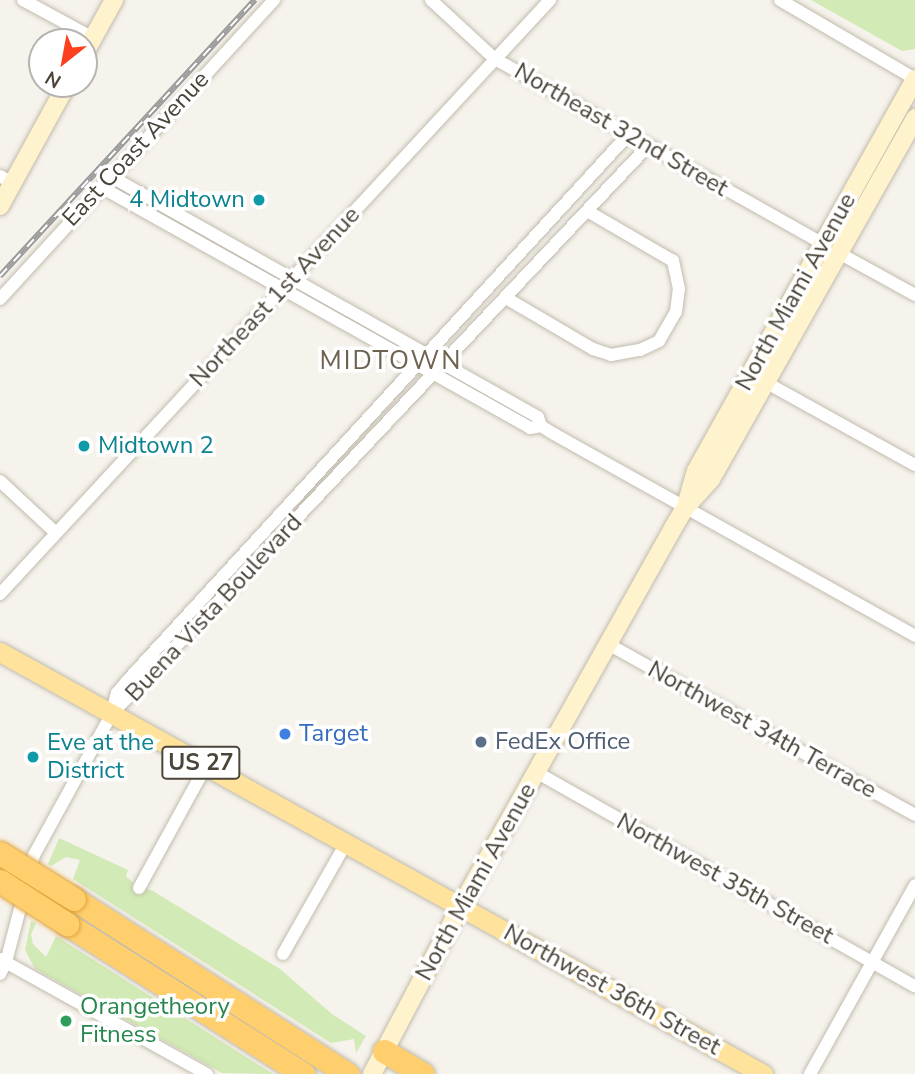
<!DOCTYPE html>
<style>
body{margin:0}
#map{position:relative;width:915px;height:1074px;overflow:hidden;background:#f6f3ec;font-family:"Nunito Sans",sans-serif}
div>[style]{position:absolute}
.green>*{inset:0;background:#d2eab5}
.roads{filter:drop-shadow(0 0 2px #c2bbae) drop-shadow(0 0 2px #c2bbae)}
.minor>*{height:12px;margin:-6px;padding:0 6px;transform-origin:6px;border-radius:6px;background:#fff}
.secondary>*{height:18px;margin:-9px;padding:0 9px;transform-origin:9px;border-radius:9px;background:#fff3cd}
.primary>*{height:19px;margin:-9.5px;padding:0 9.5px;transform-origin:9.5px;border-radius:9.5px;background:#ffe39c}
.motorway>*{height:23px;margin:-11.5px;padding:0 11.5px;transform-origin:11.5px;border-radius:11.5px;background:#ffcf6e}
.rail>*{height:6px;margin-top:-3px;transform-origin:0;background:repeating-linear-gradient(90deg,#fff 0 10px,#9a9a9a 0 20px);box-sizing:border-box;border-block:2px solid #9a9a9a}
.bridges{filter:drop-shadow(0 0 2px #e0a43c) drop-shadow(0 0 2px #e0a43c)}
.motorway-bridge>*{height:23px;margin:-11.5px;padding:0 11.5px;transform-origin:11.5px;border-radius:11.5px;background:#ffcf6e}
.dots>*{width:19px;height:19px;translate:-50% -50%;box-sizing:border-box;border:4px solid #fff;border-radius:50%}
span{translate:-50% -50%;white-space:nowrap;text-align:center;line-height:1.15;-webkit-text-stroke:7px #fff;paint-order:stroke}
.shield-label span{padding:2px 5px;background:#fff;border:2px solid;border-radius:5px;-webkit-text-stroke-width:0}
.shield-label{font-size:23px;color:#4b4439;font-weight:700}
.street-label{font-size:24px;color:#4b4439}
.culture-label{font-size:24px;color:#0d838f}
.right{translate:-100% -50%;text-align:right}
.left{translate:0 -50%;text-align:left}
.shop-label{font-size:24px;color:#366cbe}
.service-label{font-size:24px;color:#4e5e75}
.leisure-label{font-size:24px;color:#27864d}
.neighbourhood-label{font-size:26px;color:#6e6250;letter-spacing:2px}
.north{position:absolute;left:28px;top:28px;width:70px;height:70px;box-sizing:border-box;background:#fff;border:2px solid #b7b4b0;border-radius:50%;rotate:211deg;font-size:19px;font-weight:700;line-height:28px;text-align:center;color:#4b4439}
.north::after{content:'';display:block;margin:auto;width:24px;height:32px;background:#fc3f1d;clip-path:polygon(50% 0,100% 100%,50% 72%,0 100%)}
</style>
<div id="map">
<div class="green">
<div style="clip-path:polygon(811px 0,915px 0,915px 49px,902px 51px)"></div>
<div style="clip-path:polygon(59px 838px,128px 870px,126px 876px,133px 883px,153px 891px,280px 969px,332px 1014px,366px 1036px,356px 1053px,354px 1039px,331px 1043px,73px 879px,80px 860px,66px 857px,51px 866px,48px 864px)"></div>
<div style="clip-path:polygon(31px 921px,36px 923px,31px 935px,33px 944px,46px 957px,56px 936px,273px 1074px,222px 1073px,35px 969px,25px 950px)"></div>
</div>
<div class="roads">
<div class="minor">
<div style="left:23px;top:0;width:80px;rotate:28.5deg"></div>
<div style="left:431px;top:0;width:87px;rotate:42.7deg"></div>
<div style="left:495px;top:59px;width:377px;rotate:29.4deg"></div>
<div style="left:780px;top:0;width:156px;rotate:30.3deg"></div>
<div style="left:0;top:176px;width:14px;rotate:30deg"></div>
<div style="left:110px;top:176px;width:491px;rotate:29.4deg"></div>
<div style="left:538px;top:417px;width:9px;rotate:72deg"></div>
<div style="left:541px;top:426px;width:15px;rotate:32deg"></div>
<div style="left:554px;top:434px;width:414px;rotate:29.2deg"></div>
<div style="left:101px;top:187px;width:492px;rotate:29.3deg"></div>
<div style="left:530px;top:428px;width:11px;rotate:-10deg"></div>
<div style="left:839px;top:253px;width:87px;rotate:28.9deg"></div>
<div style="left:506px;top:298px;width:101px;rotate:30.4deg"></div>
<div style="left:593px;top:349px;width:19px;rotate:18deg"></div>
<div style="left:611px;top:355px;width:29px;rotate:-10deg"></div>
<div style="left:640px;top:350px;width:21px;rotate:-25deg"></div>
<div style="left:659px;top:341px;width:34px;rotate:-60deg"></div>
<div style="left:676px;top:312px;width:23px;rotate:-83deg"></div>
<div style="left:679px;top:289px;width:29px;rotate:-102deg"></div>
<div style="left:673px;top:261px;width:99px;rotate:-149.8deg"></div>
<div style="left:0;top:299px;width:406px;rotate:-47.5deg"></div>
<div style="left:767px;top:383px;width:169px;rotate:29deg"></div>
<div style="left:0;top:481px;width:76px;rotate:42.9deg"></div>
<div style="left:0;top:594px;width:810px;rotate:-47.2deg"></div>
<div style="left:608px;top:644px;width:351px;rotate:29.1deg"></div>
<div style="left:111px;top:715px;width:23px;rotate:-75deg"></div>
<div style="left:117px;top:693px;width:16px;rotate:-50deg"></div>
<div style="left:127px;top:681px;width:741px;rotate:-47.46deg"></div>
<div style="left:536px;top:772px;width:435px;rotate:29.5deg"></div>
<div style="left:139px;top:888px;width:139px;rotate:-61.2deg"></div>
<div style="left:283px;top:954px;width:128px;rotate:-60.4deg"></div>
<div style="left:0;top:959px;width:237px;rotate:29.1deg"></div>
<div style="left:0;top:974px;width:13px;rotate:-63deg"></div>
<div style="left:6px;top:962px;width:111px;rotate:-75.3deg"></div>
<div style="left:34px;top:855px;width:160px;rotate:-61.2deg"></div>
<div style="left:111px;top:715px;width:782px;rotate:-46.66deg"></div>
<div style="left:810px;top:1074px;width:216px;rotate:-60.9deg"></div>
</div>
<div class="secondary">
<div style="left:84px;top:54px;width:62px;rotate:-60.9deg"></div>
<div style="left:0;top:206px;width:139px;rotate:-61.2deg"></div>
<div style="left:687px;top:502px;width:32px;rotate:-74deg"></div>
<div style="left:696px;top:471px;width:449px;rotate:-60.8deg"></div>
<div style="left:372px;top:1074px;width:190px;rotate:-62.1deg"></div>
<div style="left:461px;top:906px;width:433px;rotate:-60.7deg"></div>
<div style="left:673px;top:528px;width:23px;rotate:-59deg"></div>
<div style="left:685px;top:508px;width:39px;rotate:-48deg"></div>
<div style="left:711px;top:479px;width:415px;rotate:-60.5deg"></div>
</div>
<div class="primary">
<div style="left:0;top:652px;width:872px;rotate:28.95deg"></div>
</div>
<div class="motorway">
<div style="left:74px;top:899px;width:325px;rotate:32.6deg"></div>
<div style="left:67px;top:924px;width:280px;rotate:32.4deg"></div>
<div style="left:384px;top:1051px;width:45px;rotate:30.5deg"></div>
</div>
</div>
<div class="rail">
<div style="left:0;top:276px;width:376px;rotate:-47.3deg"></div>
</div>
<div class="bridges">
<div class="motorway-bridge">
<div style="left:0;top:853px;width:87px;rotate:31.9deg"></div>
<div style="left:0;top:881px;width:80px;rotate:32.7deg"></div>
</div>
</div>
<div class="dots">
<div style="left:259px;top:200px;background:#0f9aa8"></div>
<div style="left:84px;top:446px;background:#0f9aa8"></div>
<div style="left:285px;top:734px;background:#3f7fe0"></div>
<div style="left:481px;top:742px;background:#5c6f8a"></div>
<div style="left:33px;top:757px;background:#0f9aa8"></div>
<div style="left:66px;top:1021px;background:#2e9e5b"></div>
</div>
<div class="shield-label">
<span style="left:201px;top:763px">US 27</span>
</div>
<div class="street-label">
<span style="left:621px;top:130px;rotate:30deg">Northeast 32nd Street</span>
<span style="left:136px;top:149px;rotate:-47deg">East Coast Avenue</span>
<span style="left:796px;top:292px;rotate:-61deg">North Miami Avenue</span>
<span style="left:275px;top:297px;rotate:-47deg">Northeast 1st Avenue</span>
<span style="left:214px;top:608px;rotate:-47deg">Buena Vista Boulevard</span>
<span style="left:762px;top:730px;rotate:29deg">Northwest 34th Terrace</span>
<span style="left:725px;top:879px;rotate:29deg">Northwest 35th Street</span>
<span style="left:476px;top:882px;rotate:-61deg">North Miami Avenue</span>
<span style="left:612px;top:990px;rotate:29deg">Northwest 36th Street</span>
</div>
<div class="culture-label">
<span class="right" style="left:245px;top:200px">4 Midtown</span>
<span class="left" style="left:98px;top:446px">Midtown 2</span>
<span class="left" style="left:47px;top:757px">Eve at the<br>District</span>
</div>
<div class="shop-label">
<span class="left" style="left:299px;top:734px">Target</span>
</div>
<div class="service-label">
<span class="left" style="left:495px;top:742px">FedEx Office</span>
</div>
<div class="leisure-label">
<span class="left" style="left:80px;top:1021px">Orangetheory<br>Fitness</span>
</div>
<div class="neighbourhood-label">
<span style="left:391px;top:361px">MIDTOWN</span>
</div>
<div class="north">N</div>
</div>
